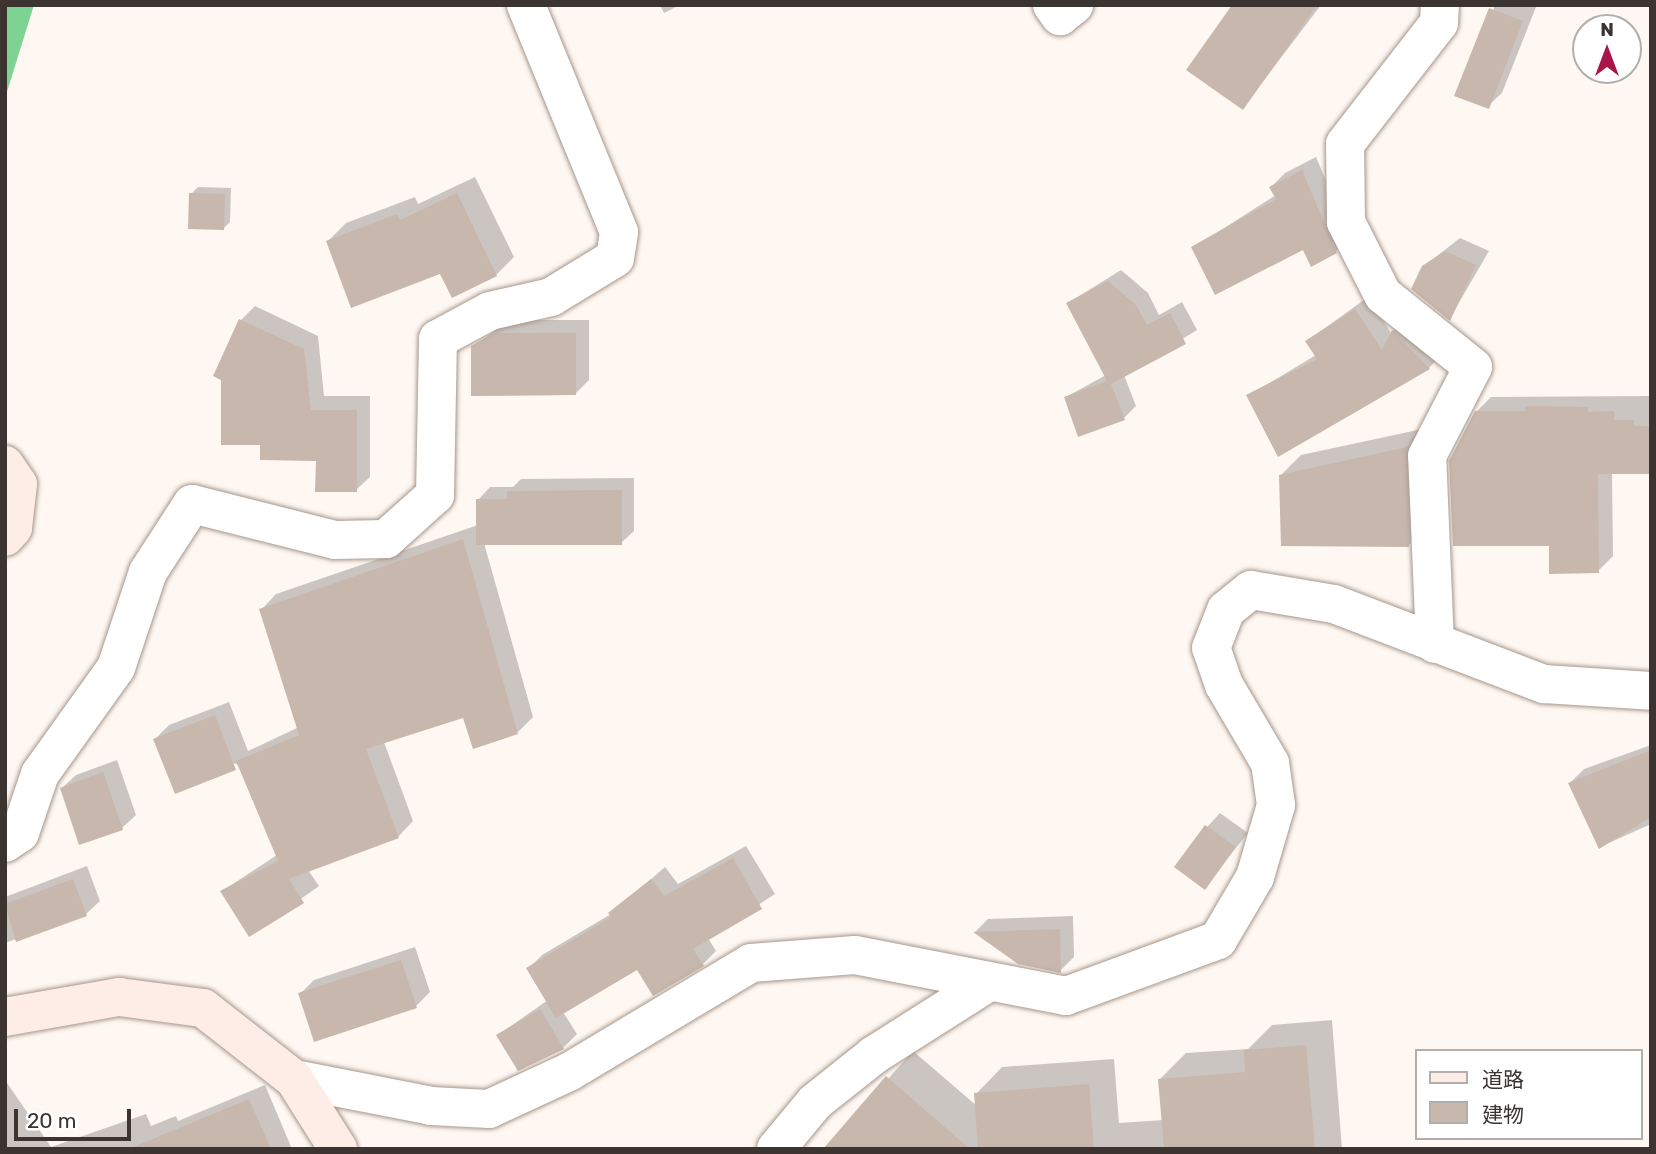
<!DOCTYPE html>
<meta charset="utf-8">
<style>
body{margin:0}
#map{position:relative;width:1656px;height:1154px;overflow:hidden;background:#fef7f2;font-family:Rubik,"Noto Sans JP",sans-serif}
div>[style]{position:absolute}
.forest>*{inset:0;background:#7dd492}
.shadow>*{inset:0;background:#0003}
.building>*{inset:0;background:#c8b7ac}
.roads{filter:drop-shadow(0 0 2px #a6968a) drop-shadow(0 0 2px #a6968a)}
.minor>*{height:38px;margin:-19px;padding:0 19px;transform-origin:19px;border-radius:19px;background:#fff}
.secondary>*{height:38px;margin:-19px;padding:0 19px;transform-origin:19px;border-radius:19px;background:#feede6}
span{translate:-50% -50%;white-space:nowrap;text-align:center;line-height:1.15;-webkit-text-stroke:5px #fff;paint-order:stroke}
.frame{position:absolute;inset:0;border:7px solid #3b3430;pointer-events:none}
.legend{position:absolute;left:1415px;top:1049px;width:228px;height:91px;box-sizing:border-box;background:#fff;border:2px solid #b1aeac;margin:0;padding:9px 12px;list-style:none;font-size:21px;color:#3b3430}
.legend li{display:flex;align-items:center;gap:14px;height:35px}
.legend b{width:35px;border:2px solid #b1aeac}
.north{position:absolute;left:1572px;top:14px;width:70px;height:70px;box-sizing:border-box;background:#fff;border:2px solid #b1aeac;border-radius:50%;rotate:0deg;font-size:19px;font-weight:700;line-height:28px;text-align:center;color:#3b3430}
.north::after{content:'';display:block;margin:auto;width:24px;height:32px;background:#a91549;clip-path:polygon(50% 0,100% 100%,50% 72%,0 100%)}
.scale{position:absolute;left:14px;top:1109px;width:117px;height:32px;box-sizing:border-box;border:4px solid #3b3430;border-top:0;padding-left:9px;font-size:21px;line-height:24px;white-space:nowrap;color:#3b3430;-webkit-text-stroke:5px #fff;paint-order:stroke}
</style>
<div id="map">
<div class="forest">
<div style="clip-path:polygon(5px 5px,34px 5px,5px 98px)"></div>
</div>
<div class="shadow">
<div style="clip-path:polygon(660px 5px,680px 5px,664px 13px)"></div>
<div style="clip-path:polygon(1234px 5px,1321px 5px,1243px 108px)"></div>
<div style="clip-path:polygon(1494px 5px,1536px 7px,1502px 93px,1488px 106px)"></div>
<div style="clip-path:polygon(1316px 157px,1350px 238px,1336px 251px,1193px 248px,1276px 195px,1271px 187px,1285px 173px)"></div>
<div style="clip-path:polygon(475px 177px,514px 257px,496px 275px,441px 271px,328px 241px,346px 223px,415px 197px,418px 204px)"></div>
<div style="clip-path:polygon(198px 187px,231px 188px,230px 222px,224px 228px,191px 194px)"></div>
<div style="clip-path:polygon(1460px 238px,1489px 251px,1450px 318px,1423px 267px)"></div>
<div style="clip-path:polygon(1121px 270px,1148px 293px,1159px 315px,1182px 302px,1197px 330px,1124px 375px,1136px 406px,1124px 418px,1066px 397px,1106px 375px,1068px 303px)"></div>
<div style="clip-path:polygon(1368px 297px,1391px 333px,1406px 318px,1441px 355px,1429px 368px,1248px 396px,1316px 355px,1307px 341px)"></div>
<div style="clip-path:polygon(255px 306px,318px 336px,324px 396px,370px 396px,370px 477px,356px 490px,317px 459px,261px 443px,241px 320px)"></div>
<div style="clip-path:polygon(510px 320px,589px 320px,589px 380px,575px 394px,472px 347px)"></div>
<div style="clip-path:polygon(1651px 396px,1651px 472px,1612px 472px,1613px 556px,1598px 571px,1551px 544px,1476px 412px,1491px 397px)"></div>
<div style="clip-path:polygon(1427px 428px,1429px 525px,1408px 546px,1281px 475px,1301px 455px)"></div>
<div style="clip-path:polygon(634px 478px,634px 531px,621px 543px,484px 543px,533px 717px,518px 732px,474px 746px,464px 715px,384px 742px,413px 821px,398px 837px,308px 870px,319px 886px,250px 935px,222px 891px,277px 855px,239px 765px,155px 739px,169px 725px,229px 702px,248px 751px,299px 727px,261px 610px,276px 594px,478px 525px,478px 500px,490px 487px,513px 487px,521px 479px)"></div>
<div style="clip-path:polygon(1651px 745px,1651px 824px,1600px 847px,1570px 783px,1584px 769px)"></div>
<div style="clip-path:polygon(117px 760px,136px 815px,122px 828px,62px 788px,76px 775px)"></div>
<div style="clip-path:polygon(1220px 813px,1248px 833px,1204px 887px,1207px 827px)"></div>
<div style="clip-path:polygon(746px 846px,775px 894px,708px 938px,716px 951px,703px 964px,654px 994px,638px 968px,563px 1012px,577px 1034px,563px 1048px,498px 1035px,548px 1000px,529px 968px,542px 955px,611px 914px,665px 867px,678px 884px)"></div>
<div style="clip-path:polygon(87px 866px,100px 901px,86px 914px,5px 943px,5px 897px)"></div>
<div style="clip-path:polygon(1073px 916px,1074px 957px,1060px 971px,1018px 963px,975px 932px,988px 919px)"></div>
<div style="clip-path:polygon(415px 947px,430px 992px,416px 1006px,300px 994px,314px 980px)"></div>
<div style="clip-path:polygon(1332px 1020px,1342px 1149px,825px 1149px,913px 1051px,977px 1106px,976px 1094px,1002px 1067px,1114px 1059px,1119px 1123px,1164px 1120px,1160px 1079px,1186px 1053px,1248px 1049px,1272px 1025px)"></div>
<div style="clip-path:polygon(5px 1080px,51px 1147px,146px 1114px,151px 1126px,176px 1116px,178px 1121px,265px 1085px,292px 1149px,5px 1149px)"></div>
</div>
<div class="building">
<div style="clip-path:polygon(1232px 5px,1317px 5px,1243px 110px,1186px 70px)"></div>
<div style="clip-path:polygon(1489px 8px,1523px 21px,1489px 109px,1454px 96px)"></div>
<div style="clip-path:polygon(1302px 170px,1337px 253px,1311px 267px,1303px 250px,1215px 295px,1191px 247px,1276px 199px,1269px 187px)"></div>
<div style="clip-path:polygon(189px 193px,225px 194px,224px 230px,188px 229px)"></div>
<div style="clip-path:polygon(457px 193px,497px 276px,452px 298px,440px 274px,351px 308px,326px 241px,397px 214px,400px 220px)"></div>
<div style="clip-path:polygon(1445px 251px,1476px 265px,1450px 321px,1411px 289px,1422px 266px)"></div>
<div style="clip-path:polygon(1108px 281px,1136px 305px,1147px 325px,1170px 313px,1186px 344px,1111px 384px,1125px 420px,1078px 437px,1064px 397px,1107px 381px,1066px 303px)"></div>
<div style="clip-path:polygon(1355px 309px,1382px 350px,1392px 330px,1430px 369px,1278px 457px,1246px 395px,1317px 359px,1305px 341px)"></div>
<div style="clip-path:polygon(239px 319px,304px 349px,311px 410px,357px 410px,357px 492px,315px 492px,316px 461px,260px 460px,260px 445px,221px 445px,221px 380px,213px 376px)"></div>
<div style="clip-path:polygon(495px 333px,576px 333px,576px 395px,471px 396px,471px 346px)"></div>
<div style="clip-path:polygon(1525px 406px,1588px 407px,1588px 412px,1614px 411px,1614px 420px,1634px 420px,1634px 426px,1651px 426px,1651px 474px,1598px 474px,1599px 573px,1549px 574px,1549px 546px,1453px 546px,1449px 461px,1475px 411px,1525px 411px)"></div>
<div style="clip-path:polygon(1407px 447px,1409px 547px,1281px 546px,1279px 475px)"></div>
<div style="clip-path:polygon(622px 490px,622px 545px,476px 545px,476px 499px,507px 499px,507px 491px)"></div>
<div style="clip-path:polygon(463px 539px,518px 734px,473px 749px,463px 718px,366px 749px,399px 838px,289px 879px,304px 903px,249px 937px,220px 891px,278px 861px,236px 761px,299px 735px,259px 609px)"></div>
<div style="clip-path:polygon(215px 715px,236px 770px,175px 794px,153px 739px)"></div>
<div style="clip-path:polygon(1651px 750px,1651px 817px,1599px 849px,1568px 783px)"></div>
<div style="clip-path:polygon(103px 772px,123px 830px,79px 845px,60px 788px)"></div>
<div style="clip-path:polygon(1205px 825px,1236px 847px,1205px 890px,1174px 867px)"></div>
<div style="clip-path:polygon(733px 858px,762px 909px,693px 949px,704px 966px,653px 996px,637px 970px,556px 1018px,526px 968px,611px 917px,608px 913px,651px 879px,664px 896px)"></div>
<div style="clip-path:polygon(73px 879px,87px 916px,16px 942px,5px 904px)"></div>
<div style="clip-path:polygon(1060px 929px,1061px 973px,1018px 964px,973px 932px)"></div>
<div style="clip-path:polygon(401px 960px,417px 1008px,314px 1042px,298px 993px)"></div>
<div style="clip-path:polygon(540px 1009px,564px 1049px,518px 1071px,496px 1035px)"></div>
<div style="clip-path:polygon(1306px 1045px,1315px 1149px,1164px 1149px,1158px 1079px,1245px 1072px,1244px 1050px)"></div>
<div style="clip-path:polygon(886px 1076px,970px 1149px,823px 1149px)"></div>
<div style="clip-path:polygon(1089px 1084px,1094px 1149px,978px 1149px,974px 1093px)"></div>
<div style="clip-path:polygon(249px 1099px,271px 1149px,131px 1149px,131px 1148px)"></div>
</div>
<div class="roads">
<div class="minor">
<div style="left:1052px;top:5px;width:14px;rotate:54deg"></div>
<div style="left:1060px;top:16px;width:18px;rotate:-38deg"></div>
<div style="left:1435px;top:644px;width:188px;rotate:-92.4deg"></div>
<div style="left:1427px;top:456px;width:100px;rotate:-62.7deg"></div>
<div style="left:1473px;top:367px;width:115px;rotate:-141.3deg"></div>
<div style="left:1383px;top:295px;width:82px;rotate:-116.9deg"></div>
<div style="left:1346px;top:222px;width:78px;rotate:-90.7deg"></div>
<div style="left:1345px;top:144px;width:153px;rotate:-52.2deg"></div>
<div style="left:1439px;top:23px;width:18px;rotate:-87deg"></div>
<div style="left:5px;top:843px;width:18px;rotate:-34deg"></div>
<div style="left:20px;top:833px;width:62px;rotate:-71.3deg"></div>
<div style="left:40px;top:774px;width:130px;rotate:-54.4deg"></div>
<div style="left:116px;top:668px;width:101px;rotate:-71.6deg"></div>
<div style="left:148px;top:572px;width:81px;rotate:-57.1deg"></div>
<div style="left:192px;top:504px;width:147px;rotate:14.1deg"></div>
<div style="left:335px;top:540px;width:51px;rotate:-1.1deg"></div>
<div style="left:386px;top:539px;width:66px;rotate:-41.9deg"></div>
<div style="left:435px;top:495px;width:156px;rotate:-88.9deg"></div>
<div style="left:438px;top:339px;width:59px;rotate:-28.3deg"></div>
<div style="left:490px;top:311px;width:63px;rotate:-12.9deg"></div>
<div style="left:551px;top:297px;width:75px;rotate:-31.4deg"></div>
<div style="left:615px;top:258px;width:26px;rotate:-81deg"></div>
<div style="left:619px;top:232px;width:245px;rotate:-112.3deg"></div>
<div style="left:294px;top:1079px;width:140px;rotate:11.1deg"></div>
<div style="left:431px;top:1106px;width:58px;rotate:3deg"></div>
<div style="left:489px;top:1109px;width:88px;rotate:-24.8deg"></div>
<div style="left:569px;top:1072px;width:212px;rotate:-30.9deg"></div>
<div style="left:751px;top:963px;width:104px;rotate:-4.4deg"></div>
<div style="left:855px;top:955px;width:215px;rotate:11deg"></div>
<div style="left:1066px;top:996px;width:162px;rotate:-20.2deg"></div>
<div style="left:1218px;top:940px;width:73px;rotate:-59.6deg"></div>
<div style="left:1255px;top:877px;width:75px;rotate:-73.7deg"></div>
<div style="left:1276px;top:805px;width:42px;rotate:-98.1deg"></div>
<div style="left:1270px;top:763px;width:91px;rotate:-120.5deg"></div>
<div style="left:1224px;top:685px;width:39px;rotate:-109deg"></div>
<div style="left:1211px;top:648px;width:41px;rotate:-68.5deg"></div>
<div style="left:1226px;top:610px;width:32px;rotate:-39deg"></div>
<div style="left:1251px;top:590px;width:84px;rotate:9.6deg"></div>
<div style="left:1334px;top:604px;width:225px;rotate:20.9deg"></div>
<div style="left:1544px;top:684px;width:107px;rotate:3.7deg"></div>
<div style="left:776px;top:1149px;width:61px;rotate:-50.3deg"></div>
<div style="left:815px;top:1102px;width:75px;rotate:-38.5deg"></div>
<div style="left:874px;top:1055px;width:133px;rotate:-32.4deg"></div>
</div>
<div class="secondary">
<div style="left:5px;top:465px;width:23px;rotate:56deg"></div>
<div style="left:18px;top:484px;width:44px;rotate:96.5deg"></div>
<div style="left:13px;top:528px;width:12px;rotate:132deg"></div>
<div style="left:5px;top:1017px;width:116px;rotate:-10deg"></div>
<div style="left:119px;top:997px;width:85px;rotate:7.5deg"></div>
<div style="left:203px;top:1008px;width:115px;rotate:38deg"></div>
<div style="left:294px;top:1079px;width:83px;rotate:57.8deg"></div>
</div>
</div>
<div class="frame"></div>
<ul class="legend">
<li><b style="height:9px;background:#feede6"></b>道路</li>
<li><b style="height:19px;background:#c8b7ac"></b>建物</li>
</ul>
<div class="north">N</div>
<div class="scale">20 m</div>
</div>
